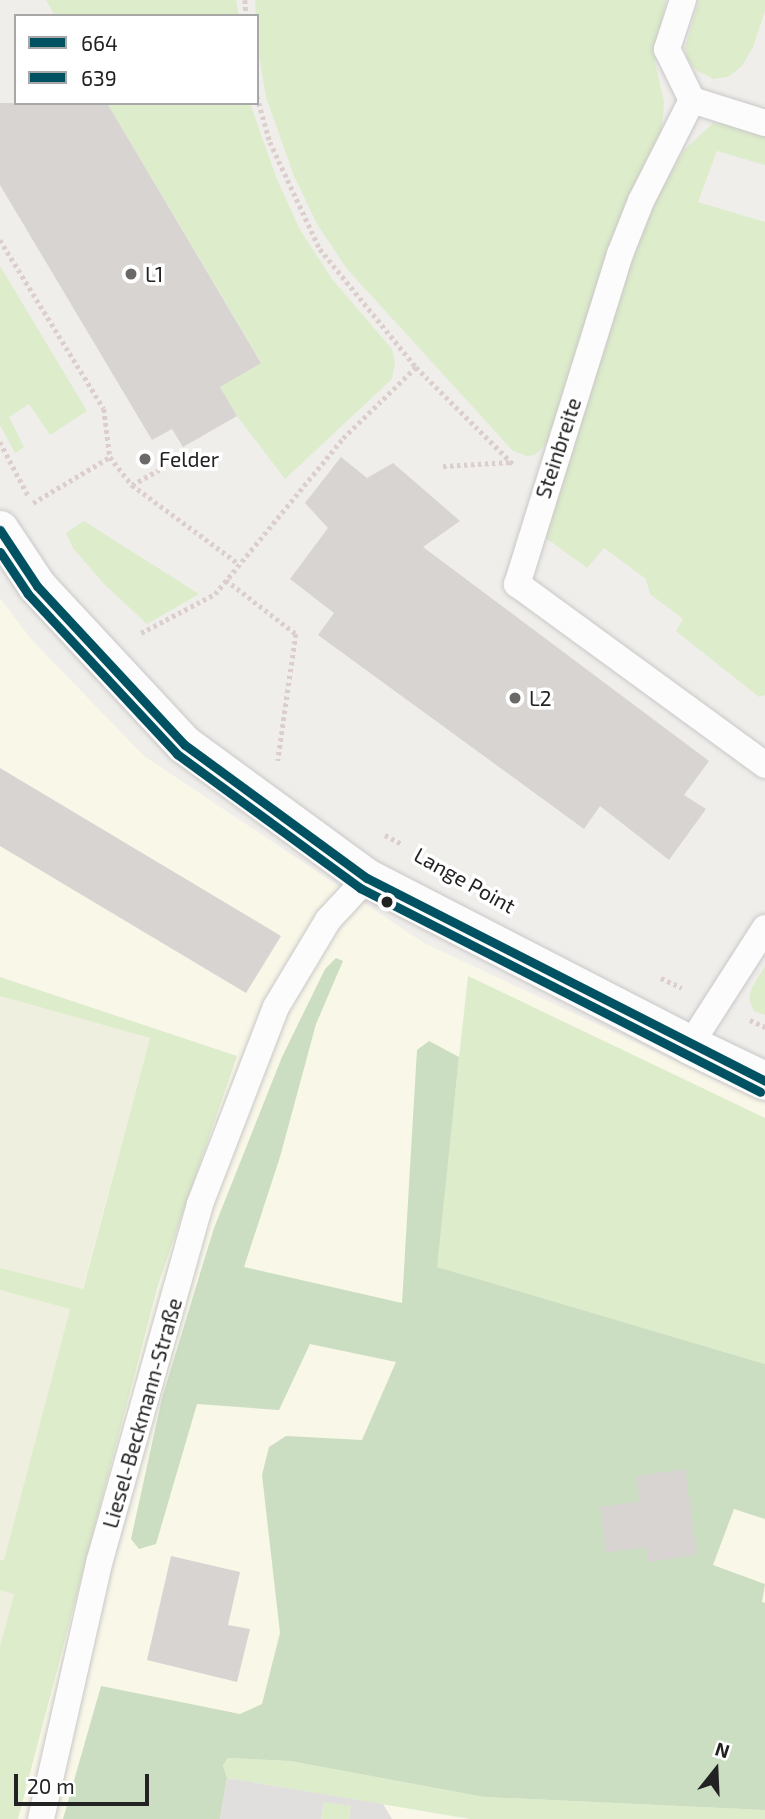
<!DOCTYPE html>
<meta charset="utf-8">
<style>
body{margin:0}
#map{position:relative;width:765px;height:1819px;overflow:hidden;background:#f0eeeb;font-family:"Exo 2",sans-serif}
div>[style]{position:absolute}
.education>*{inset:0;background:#f8f7e8}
.farmland>*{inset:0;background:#efefdf}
.grass>*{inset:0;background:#ddeccb}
.forest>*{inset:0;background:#cbdec1}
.parking>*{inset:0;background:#e0dfde}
.building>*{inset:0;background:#d7d4d2}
.path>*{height:4.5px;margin-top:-2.25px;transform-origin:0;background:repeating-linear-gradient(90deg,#dccecd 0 3.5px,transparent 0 7px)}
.roads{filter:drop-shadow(0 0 2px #c9c8c7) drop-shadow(0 0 2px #c9c8c7)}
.service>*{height:26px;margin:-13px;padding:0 13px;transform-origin:13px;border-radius:13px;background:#fdfcfc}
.minor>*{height:38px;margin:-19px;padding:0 19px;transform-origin:19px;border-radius:19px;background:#fdfcfc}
.bus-1>*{height:9px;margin:-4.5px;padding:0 4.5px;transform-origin:4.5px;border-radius:4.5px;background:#005262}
.bus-2>*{height:9px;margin:-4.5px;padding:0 4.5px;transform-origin:4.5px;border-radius:4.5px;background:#005262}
.dots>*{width:19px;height:19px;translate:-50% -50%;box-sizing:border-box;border:4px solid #fff;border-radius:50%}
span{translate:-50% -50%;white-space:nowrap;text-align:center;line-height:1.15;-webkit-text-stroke:7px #fff;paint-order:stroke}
.poi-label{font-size:21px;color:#222}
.left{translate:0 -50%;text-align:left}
.street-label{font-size:21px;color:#222}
.legend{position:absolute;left:14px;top:14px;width:245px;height:91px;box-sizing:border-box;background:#fff;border:2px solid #a7a7a7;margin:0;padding:9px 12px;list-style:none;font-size:21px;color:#222}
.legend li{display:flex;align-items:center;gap:14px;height:35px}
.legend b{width:35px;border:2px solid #a7a7a7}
.north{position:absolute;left:681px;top:1735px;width:70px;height:70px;-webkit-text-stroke:5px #fff;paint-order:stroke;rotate:18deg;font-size:19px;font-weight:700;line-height:28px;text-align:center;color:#222}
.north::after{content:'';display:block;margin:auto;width:24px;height:32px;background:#222;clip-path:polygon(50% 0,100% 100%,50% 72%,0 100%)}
.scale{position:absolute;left:14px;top:1774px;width:135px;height:32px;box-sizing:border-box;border:4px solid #222;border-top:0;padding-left:9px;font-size:21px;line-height:24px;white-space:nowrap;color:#222;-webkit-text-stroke:5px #fff;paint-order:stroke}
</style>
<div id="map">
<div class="education">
<div style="clip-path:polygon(0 598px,31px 639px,144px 756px,424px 943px,765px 1103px,765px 1819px,0 1819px)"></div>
</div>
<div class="farmland">
<div style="clip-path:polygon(0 996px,150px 1038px,82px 1290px,0 1268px)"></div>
<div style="clip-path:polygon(0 1290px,70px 1309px,4px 1561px,0 1560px)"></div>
<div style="clip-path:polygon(0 1590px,14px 1593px,0 1646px)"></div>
</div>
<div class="grass">
<div style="clip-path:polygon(46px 0,236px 0,239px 16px,55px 16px)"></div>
<div style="clip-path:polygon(255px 0,666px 0,655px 62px,664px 102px,661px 137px,624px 208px,615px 233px,554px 436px,535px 455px,526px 456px,512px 450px,347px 269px,317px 224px,294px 176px,266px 97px,257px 44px)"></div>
<div style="clip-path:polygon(699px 0,765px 0,765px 11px,753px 47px,742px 66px,728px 77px,713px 79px,696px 70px,688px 60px,685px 48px)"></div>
<div style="clip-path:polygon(107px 103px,250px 103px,276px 177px,300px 230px,332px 279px,392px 349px,395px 363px,392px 379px,285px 479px,237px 416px,220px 387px,261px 362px)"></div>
<div style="clip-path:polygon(723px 122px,765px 136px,765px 165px,717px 151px,698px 202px,765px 222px,765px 695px,759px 697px,676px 631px,683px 619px,650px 594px,646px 579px,604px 548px,587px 568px,546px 538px,607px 335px,647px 215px,684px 150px,713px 123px)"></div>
<div style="clip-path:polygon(0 266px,87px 411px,50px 435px,29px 404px,9px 417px,24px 447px,15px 453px,0 425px)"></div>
<div style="clip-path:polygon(84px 521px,199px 594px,147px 624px,103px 583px,73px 548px,66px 533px)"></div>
<div style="clip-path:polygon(765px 966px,765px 1015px,754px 1011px,749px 999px,752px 987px)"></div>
<div style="clip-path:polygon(468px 976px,765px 1118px,765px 1364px,436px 1267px)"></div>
<div style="clip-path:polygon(0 977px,237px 1056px,158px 1285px,18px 1819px,0 1819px,0 1646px,14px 1594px,0 1590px,0 1560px,4px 1560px,70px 1309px,0 1290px,0 1268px,83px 1289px,150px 1038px,0 996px)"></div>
<div style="clip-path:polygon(228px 1758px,290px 1761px,484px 1797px,765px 1810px,765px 1819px,470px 1819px,227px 1778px,223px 1765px)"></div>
<div style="clip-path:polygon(324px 1801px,351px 1806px,349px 1819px,321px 1819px)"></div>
</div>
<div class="forest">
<div style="clip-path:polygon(336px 958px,343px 961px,316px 1024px,280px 1157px,244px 1267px,402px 1303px,417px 1050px,429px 1041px,459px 1057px,437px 1267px,765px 1364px,765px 1519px,734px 1509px,713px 1565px,765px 1584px,762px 1602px,765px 1603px,765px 1810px,484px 1797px,290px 1761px,228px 1758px,223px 1765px,227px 1778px,220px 1819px,63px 1819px,101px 1686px,240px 1714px,262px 1704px,280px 1633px,262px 1475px,269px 1447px,286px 1436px,362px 1440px,396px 1362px,310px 1344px,279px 1410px,197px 1404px,156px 1544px,139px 1549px,131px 1539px,162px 1398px,214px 1228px,282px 1057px,325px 969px)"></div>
</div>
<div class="parking">
<div style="clip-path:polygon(227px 1778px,383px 1804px,392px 1819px,349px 1819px,351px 1806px,324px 1802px,321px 1819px,220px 1819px)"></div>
</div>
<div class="building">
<div style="clip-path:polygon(0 103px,107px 103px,261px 363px,220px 387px,237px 416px,183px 447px,172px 429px,152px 440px,0 185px)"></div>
<div style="clip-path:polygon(341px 457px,367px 478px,393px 463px,460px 521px,423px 547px,709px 761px,684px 795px,706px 809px,669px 860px,600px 806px,584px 829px,318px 635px,334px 613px,290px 579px,328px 528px,305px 503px)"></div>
<div style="clip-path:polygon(0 768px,281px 936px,246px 993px,0 846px)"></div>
<div style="clip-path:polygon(685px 1469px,697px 1555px,648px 1562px,646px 1547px,606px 1553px,600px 1507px,639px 1501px,636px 1476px)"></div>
<div style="clip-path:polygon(171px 1556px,240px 1572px,228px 1625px,250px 1629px,237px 1682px,147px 1660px)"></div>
</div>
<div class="path">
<div style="left:245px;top:0;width:16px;rotate:86deg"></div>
<div style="left:257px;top:96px;width:48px;rotate:74.2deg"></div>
<div style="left:270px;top:142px;width:118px;rotate:65deg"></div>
<div style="left:320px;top:249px;width:152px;rotate:50.9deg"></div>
<div style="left:416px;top:367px;width:140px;rotate:45deg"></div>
<div style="left:0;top:240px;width:198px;rotate:58.4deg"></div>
<div style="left:104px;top:409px;width:48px;rotate:82.9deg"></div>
<div style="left:0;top:442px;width:62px;rotate:62.2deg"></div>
<div style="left:443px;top:466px;width:67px;rotate:-3.4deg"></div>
<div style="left:132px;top:485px;width:133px;rotate:36.4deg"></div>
<div style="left:33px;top:503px;width:90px;rotate:-30.9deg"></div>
<div style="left:110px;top:457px;width:36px;rotate:52deg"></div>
<div style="left:132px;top:485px;width:55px;rotate:-29.4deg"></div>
<div style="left:226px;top:580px;width:88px;rotate:37.6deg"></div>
<div style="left:296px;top:634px;width:128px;rotate:98.1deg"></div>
<div style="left:141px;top:633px;width:84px;rotate:-27.8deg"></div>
<div style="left:215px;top:594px;width:202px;rotate:-50.6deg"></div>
<div style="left:343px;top:438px;width:102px;rotate:-44.2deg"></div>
<div style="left:385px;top:835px;width:19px;rotate:28deg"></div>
<div style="left:661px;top:978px;width:23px;rotate:25deg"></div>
<div style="left:750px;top:1020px;width:17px;rotate:25deg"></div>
</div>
<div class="roads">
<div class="service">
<div style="left:683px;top:0;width:52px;rotate:108.1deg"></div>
<div style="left:667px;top:49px;width:57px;rotate:63.9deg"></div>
<div style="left:765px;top:123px;width:77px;rotate:-162.5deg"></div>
<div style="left:692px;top:100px;width:113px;rotate:116.8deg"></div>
<div style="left:641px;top:201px;width:57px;rotate:111.6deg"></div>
<div style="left:620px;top:254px;width:346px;rotate:107.3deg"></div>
<div style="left:517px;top:584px;width:307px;rotate:36.1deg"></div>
<div style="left:690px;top:1045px;width:139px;rotate:-57.3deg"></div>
<div style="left:41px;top:1819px;width:266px;rotate:-77.2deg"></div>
<div style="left:100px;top:1560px;width:370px;rotate:-74.3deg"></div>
<div style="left:200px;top:1204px;width:211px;rotate:-68.9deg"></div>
<div style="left:276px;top:1007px;width:101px;rotate:-59.1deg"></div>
<div style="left:328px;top:920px;width:57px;rotate:-47.1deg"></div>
</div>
<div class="minor">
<div style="left:0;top:530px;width:67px;rotate:56.5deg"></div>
<div style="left:37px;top:586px;width:217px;rotate:47.1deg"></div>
<div style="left:185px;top:745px;width:225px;rotate:36.2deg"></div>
<div style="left:367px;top:878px;width:364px;rotate:27.3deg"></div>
<div style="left:690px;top:1045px;width:83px;rotate:25.6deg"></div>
</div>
</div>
<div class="bus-1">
<div style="left:0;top:530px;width:67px;rotate:56.5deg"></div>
<div style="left:37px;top:586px;width:217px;rotate:47.1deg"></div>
<div style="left:185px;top:745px;width:225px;rotate:36.2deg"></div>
<div style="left:367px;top:878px;width:447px;rotate:27deg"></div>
</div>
<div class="bus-2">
<div style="left:0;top:552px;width:50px;rotate:56.3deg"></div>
<div style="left:28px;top:594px;width:219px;rotate:47deg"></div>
<div style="left:177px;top:754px;width:227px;rotate:36.2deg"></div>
<div style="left:360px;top:888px;width:449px;rotate:27deg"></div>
</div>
<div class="dots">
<div style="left:131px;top:274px;background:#6a6968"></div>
<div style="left:145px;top:459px;background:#6a6968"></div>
<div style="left:515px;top:698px;background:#6a6968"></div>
<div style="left:387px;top:902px;background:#222"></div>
</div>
<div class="poi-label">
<span class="left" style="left:145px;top:274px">L1</span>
<span class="left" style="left:159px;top:459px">Felder</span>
<span class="left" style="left:529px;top:698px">L2</span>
</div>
<div class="street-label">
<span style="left:558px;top:448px;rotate:-72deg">Steinbreite</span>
<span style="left:465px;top:880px;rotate:29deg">Lange Point</span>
<span style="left:142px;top:1413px;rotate:-74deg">Liesel-Beckmann-Straße</span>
</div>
<ul class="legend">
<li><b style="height:9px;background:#005262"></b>664</li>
<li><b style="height:9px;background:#005262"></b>639</li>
</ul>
<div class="north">N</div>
<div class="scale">20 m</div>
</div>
